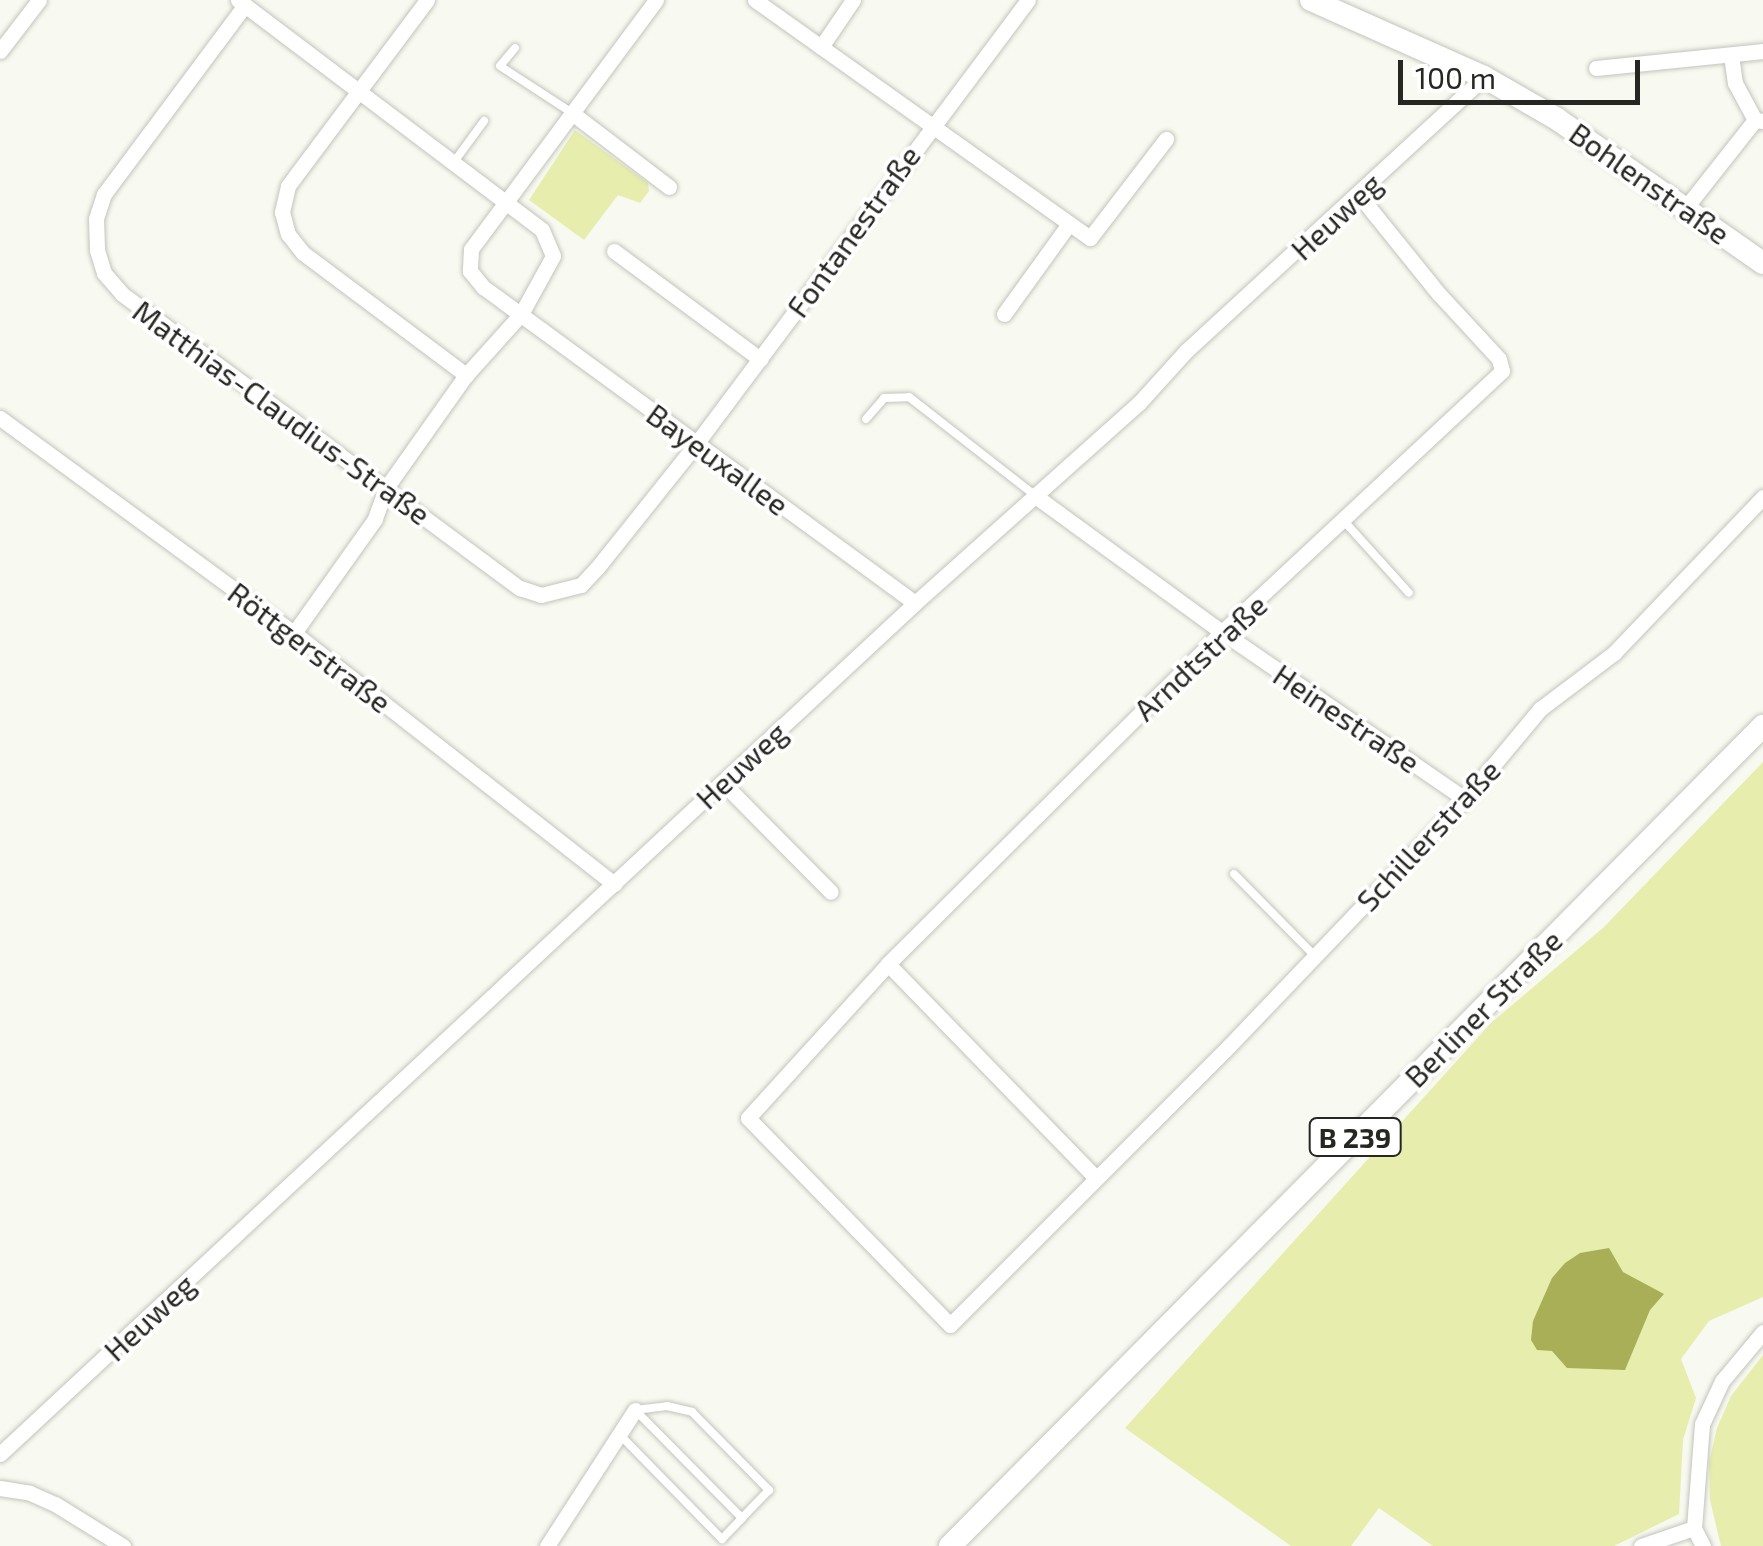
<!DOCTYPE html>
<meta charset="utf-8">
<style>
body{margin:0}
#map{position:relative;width:1763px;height:1546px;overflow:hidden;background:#f8f9f0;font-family:"Exo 2",sans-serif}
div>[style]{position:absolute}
.green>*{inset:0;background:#e7edad}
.water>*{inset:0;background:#a9af57}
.roads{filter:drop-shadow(0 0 2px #c3c4bc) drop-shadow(0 0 2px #c3c4bc)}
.lane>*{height:8px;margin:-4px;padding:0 4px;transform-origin:4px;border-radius:4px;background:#fff}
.street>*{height:15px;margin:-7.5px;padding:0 7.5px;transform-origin:7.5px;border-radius:7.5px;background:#fff}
.primary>*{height:22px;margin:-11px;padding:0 11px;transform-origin:11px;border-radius:11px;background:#fff}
span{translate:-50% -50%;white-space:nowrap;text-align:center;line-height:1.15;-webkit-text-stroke:8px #fff;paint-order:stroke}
.shield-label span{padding:2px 8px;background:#fff;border:2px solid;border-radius:8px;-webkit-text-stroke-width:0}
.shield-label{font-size:28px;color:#262623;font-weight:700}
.street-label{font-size:30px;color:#262623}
.scale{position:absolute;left:1398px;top:60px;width:242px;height:45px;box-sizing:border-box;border:5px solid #262623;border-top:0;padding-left:12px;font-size:30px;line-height:35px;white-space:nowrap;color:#262623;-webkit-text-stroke:8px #fff;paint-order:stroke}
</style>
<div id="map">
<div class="green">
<div style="clip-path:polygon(575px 130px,648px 183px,649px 191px,640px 203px,618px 195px,584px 240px,529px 200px)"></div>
<div style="clip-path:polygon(1763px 762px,1763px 1297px,1709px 1321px,1681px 1359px,1696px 1398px,1683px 1440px,1679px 1514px,1614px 1546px,1433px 1546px,1379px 1508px,1351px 1546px,1291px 1546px,1125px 1428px,1491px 1023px,1604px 927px)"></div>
<div style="clip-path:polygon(1763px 1355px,1763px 1546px,1721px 1546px,1710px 1500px,1709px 1462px,1717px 1428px,1731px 1396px)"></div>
</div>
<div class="water">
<div style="clip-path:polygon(1609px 1248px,1623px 1272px,1664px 1294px,1650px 1310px,1625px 1370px,1567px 1368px,1552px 1351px,1537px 1350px,1531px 1340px,1533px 1321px,1552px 1278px,1565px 1263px,1580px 1253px)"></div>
</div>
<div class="roads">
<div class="lane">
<div style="left:515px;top:48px;width:23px;rotate:130deg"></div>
<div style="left:500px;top:66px;width:86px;rotate:33.1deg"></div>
<div style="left:454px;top:162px;width:51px;rotate:-53.8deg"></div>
<div style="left:866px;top:419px;width:28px;rotate:-49deg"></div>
<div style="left:884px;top:398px;width:25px;rotate:-2deg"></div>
<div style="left:909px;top:397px;width:157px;rotate:38deg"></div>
<div style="left:1343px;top:520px;width:98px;rotate:47.9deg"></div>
<div style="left:1234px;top:874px;width:115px;rotate:45.4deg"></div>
<div style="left:635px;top:1410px;width:32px;rotate:-7deg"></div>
<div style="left:667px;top:1406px;width:26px;rotate:13deg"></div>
<div style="left:692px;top:1412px;width:110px;rotate:45.4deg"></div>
<div style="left:769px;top:1490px;width:39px;rotate:134deg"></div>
<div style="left:620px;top:1435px;width:146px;rotate:45.6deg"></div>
<div style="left:722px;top:1539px;width:29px;rotate:-46deg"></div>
<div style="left:742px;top:1518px;width:152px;rotate:-134.7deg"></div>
</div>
<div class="street">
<div style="left:238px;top:0;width:381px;rotate:37.1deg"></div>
<div style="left:542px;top:230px;width:28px;rotate:67deg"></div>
<div style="left:553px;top:256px;width:66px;rotate:118.9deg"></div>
<div style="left:521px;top:314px;width:82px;rotate:132deg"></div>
<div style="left:466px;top:375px;width:138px;rotate:125.3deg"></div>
<div style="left:386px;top:488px;width:33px;rotate:110deg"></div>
<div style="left:375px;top:519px;width:140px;rotate:125.4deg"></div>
<div style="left:427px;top:0;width:232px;rotate:126.8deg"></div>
<div style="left:288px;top:186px;width:27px;rotate:103deg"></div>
<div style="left:282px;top:212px;width:23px;rotate:75deg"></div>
<div style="left:288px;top:234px;width:24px;rotate:52deg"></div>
<div style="left:303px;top:253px;width:204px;rotate:36.8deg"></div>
<div style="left:656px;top:0;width:310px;rotate:126.6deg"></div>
<div style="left:471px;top:249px;width:22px;rotate:93deg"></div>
<div style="left:470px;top:271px;width:21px;rotate:51deg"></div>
<div style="left:483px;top:287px;width:535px;rotate:36.18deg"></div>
<div style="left:755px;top:0;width:411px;rotate:35.4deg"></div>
<div style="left:1090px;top:238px;width:125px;rotate:-52.5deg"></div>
<div style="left:245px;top:5px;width:236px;rotate:126.7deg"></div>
<div style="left:104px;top:194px;width:26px;rotate:108deg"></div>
<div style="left:96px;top:219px;width:31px;rotate:88deg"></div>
<div style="left:97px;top:250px;width:24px;rotate:73deg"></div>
<div style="left:104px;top:273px;width:28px;rotate:49deg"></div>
<div style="left:122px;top:294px;width:495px;rotate:36.5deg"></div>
<div style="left:520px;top:588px;width:22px;rotate:18deg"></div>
<div style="left:541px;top:595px;width:41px;rotate:-14deg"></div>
<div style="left:581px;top:585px;width:23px;rotate:-47deg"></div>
<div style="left:597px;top:568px;width:159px;rotate:-51.4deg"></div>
<div style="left:696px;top:444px;width:554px;rotate:-53.21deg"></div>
<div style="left:821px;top:47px;width:57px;rotate:-55.8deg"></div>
<div style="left:0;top:51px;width:64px;rotate:-52.6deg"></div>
<div style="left:1731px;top:55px;width:28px;rotate:82deg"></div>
<div style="left:1735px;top:83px;width:42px;rotate:61.6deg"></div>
<div style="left:1596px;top:68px;width:168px;rotate:-5.8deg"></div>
<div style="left:572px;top:113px;width:122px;rotate:37.3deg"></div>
<div style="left:1359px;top:195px;width:127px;rotate:51.1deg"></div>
<div style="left:1439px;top:294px;width:88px;rotate:47.3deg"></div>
<div style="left:1499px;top:359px;width:12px;rotate:76deg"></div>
<div style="left:1502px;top:371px;width:383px;rotate:137deg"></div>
<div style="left:1222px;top:632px;width:471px;rotate:135.2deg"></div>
<div style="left:888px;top:964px;width:208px;rotate:132.3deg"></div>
<div style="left:748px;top:1118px;width:289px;rotate:45.7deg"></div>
<div style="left:950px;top:1325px;width:396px;rotate:-45deg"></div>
<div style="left:1230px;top:1045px;width:340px;rotate:-46.3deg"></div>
<div style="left:1465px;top:799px;width:117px;rotate:-50.2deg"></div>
<div style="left:1540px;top:709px;width:93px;rotate:-37.1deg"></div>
<div style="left:1614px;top:653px;width:216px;rotate:-46.3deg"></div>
<div style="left:1687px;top:206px;width:110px;rotate:-51.7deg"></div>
<div style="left:1755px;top:120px;width:8px;rotate:7deg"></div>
<div style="left:614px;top:251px;width:182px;rotate:36.5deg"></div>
<div style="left:1004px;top:314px;width:111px;rotate:-54.2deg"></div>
<div style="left:0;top:418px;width:364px;rotate:36.2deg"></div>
<div style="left:294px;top:633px;width:407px;rotate:38.1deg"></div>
<div style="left:1034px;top:495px;width:233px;rotate:36.1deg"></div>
<div style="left:1222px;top:632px;width:295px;rotate:34.5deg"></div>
<div style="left:723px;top:783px;width:153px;rotate:45.3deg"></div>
<div style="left:888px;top:964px;width:297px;rotate:45.8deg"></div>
<div style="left:0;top:1454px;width:1250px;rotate:-42.92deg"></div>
<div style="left:915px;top:603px;width:300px;rotate:-41.8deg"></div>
<div style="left:1139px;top:403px;width:70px;rotate:-47.9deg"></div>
<div style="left:1186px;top:351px;width:405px;rotate:-42.6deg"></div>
<div style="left:0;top:1488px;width:30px;rotate:9deg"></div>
<div style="left:30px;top:1493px;width:27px;rotate:24deg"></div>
<div style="left:55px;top:1504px;width:80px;rotate:31.7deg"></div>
<div style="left:547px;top:1546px;width:162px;rotate:-57.1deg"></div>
<div style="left:1641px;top:1546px;width:56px;rotate:-18.8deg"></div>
<div style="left:1703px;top:1546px;width:20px;rotate:-117deg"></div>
<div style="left:1694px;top:1528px;width:104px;rotate:-85.6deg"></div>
<div style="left:1702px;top:1424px;width:47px;rotate:-65.1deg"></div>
<div style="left:1722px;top:1381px;width:64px;rotate:-50.1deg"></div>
</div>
<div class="primary">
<div style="left:1311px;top:0;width:189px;rotate:24deg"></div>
<div style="left:1484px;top:77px;width:84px;rotate:29.9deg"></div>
<div style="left:1557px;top:119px;width:251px;rotate:35deg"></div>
<div style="left:950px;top:1546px;width:1155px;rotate:-45.25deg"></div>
</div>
</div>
<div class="shield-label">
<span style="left:1355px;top:1137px">B 239</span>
</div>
<div class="street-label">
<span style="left:1650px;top:183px;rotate:35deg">Bohlenstraße</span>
<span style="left:1336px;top:216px;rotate:-43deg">Heuweg</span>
<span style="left:853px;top:231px;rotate:-54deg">Fontanestraße</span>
<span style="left:282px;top:412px;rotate:36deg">Matthias-Claudius-Straße</span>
<span style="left:718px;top:459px;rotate:36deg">Bayeuxallee</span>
<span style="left:310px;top:647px;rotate:37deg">Röttgerstraße</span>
<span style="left:1200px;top:657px;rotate:-43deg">Arndtstraße</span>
<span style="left:1347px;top:718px;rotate:34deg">Heinestraße</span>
<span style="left:741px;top:765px;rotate:-43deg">Heuweg</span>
<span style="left:1428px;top:835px;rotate:-47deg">Schillerstraße</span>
<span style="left:1483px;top:1008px;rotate:-45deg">Berliner Straße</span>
<span style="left:149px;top:1317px;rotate:-43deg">Heuweg</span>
</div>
<div class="scale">100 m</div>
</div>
